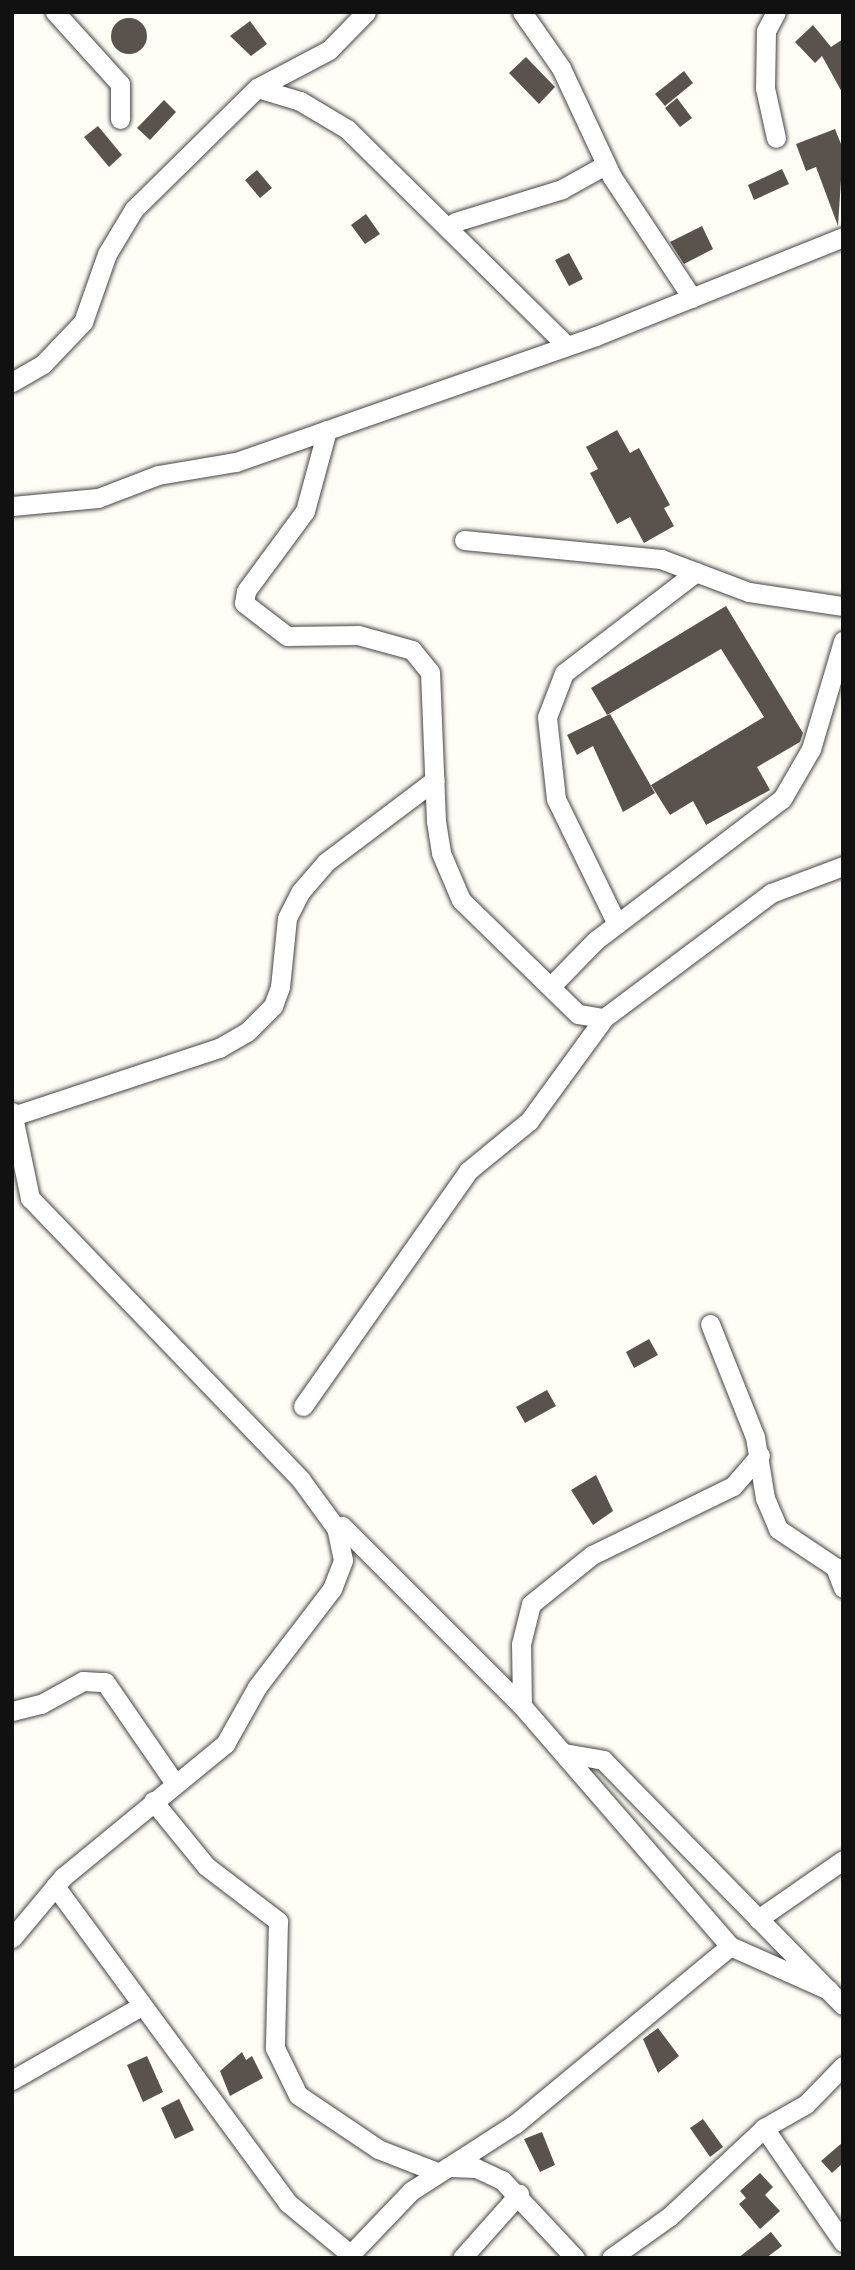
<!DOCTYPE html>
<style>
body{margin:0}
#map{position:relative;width:855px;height:2270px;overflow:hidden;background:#fffdf5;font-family:Literata,serif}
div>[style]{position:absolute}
.building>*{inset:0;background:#5a524d}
.round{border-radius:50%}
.roads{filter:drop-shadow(0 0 2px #444) drop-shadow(0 0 2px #444)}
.minor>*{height:19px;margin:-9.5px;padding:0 9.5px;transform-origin:9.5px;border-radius:9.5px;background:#fff}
span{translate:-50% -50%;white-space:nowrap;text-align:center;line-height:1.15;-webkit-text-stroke:7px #fff;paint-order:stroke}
.frame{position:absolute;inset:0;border:14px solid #111;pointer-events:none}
</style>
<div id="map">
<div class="building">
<div class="round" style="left:111px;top:18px;width:36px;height:36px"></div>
<div style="clip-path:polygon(250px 21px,267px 44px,251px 56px,230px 36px)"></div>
<div style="clip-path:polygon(813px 25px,831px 47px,843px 39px,843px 94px,822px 56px,815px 63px,795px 42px)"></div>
<div style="clip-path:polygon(526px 57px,555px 87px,539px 104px,509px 73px)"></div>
<div style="clip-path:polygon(684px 71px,693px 83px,665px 106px,655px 94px)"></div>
<div style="clip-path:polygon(677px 98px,692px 118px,680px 127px,665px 108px)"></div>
<div style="clip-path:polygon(164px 100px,176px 112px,150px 140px,137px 128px)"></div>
<div style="clip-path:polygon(98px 126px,122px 155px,109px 167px,84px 137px)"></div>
<div style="clip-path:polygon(835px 129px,843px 149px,838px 226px,816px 167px,806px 171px,796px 144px)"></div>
<div style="clip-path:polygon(782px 169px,789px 184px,754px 200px,748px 185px)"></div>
<div style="clip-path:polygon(257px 170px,272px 188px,260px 198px,245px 180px)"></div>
<div style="clip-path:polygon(366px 214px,380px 234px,365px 244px,351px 225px)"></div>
<div style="clip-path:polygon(702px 226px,713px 249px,684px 264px,670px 242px)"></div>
<div style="clip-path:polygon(569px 253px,583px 279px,569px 286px,555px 260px)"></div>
<div style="clip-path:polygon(617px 430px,630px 453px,639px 448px,670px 505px,664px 508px,674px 526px,644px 543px,630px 517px,617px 524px,590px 473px,598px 469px,586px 447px)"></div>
<div style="clip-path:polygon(726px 606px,803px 733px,800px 742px,757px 767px,770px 790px,706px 825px,693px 801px,670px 815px,651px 785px,764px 717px,721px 649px,607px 715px,591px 688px)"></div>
<div style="clip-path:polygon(610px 714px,655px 793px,623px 812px,593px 746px,577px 755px,567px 735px)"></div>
<div style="clip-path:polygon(649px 1339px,658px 1355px,634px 1368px,626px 1352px)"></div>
<div style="clip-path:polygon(547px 1390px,556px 1406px,525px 1423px,516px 1407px)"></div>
<div style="clip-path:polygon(596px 1475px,613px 1511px,593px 1525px,571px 1490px)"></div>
<div style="clip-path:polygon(658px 2028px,679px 2056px,658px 2073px,643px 2039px)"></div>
<div style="clip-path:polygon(242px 2052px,246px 2060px,252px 2056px,263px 2078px,230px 2096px,220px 2071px)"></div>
<div style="clip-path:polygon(147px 2056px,163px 2092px,143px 2102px,127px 2065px)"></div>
<div style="clip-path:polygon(179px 2099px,194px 2130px,175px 2139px,161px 2108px)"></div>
<div style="clip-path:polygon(703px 2119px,723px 2147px,710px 2157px,690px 2128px)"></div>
<div style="clip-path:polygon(542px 2132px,555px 2165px,540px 2172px,524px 2139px)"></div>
<div style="clip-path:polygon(843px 2142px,843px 2163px,832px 2173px,821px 2161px)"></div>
<div style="clip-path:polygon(760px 2173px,773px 2187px,765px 2195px,780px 2211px,760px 2229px,739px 2204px,746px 2198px,740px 2191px)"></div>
<div style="clip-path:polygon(771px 2232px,782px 2246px,766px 2258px,738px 2258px)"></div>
</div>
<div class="roads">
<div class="minor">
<div style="left:55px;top:12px;width:97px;rotate:47.9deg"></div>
<div style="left:120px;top:84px;width:35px;rotate:90deg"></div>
<div style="left:522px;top:12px;width:68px;rotate:55.1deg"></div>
<div style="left:561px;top:68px;width:120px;rotate:64.9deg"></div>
<div style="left:612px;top:177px;width:145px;rotate:56.5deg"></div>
<div style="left:776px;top:12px;width:21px;rotate:118deg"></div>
<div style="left:766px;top:31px;width:57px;rotate:91deg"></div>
<div style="left:765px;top:88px;width:51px;rotate:77.6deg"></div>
<div style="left:257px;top:88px;width:45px;rotate:16.8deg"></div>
<div style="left:300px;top:101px;width:55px;rotate:30.8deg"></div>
<div style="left:347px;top:129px;width:308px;rotate:44.6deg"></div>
<div style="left:455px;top:222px;width:112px;rotate:-17.1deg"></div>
<div style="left:562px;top:189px;width:49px;rotate:-29.2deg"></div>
<div style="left:12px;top:382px;width:36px;rotate:-30deg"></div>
<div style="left:43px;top:364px;width:58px;rotate:-46.4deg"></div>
<div style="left:83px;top:322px;width:72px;rotate:-70.6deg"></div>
<div style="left:107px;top:254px;width:52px;rotate:-59deg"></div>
<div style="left:134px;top:209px;width:173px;rotate:-44.5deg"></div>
<div style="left:257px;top:88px;width:81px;rotate:-27.8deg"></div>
<div style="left:329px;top:50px;width:53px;rotate:-45.8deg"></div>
<div style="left:327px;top:430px;width:84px;rotate:105.2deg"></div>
<div style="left:305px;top:511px;width:99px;rotate:126.4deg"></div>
<div style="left:246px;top:591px;width:12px;rotate:99deg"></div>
<div style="left:244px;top:603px;width:54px;rotate:37.5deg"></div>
<div style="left:287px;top:636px;width:71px;rotate:-0.8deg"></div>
<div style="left:358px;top:635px;width:56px;rotate:15.5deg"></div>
<div style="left:412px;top:650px;width:28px;rotate:51deg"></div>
<div style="left:430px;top:672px;width:149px;rotate:87.7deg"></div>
<div style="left:436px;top:821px;width:32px;rotate:81deg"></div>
<div style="left:441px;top:853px;width:51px;rotate:66.9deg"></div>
<div style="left:461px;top:900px;width:163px;rotate:44.3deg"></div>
<div style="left:578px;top:1014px;width:26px;rotate:9deg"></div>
<div style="left:604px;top:1018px;width:209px;rotate:-36.8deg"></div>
<div style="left:771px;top:893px;width:77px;rotate:-20.6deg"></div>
<div style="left:12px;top:506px;width:86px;rotate:-5.3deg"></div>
<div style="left:98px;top:498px;width:64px;rotate:-21deg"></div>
<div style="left:158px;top:475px;width:79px;rotate:-9.5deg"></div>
<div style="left:236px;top:462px;width:381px;rotate:-19.3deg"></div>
<div style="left:596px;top:336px;width:266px;rotate:-21.8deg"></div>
<div style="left:464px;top:540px;width:198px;rotate:5.5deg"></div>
<div style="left:661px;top:559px;width:94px;rotate:20.6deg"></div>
<div style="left:749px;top:592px;width:95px;rotate:8.5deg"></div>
<div style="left:617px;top:924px;width:139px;rotate:-116deg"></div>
<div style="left:556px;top:799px;width:82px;rotate:-96.3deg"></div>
<div style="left:547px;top:717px;width:47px;rotate:-68.9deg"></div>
<div style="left:564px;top:673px;width:166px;rotate:-37.4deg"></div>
<div style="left:553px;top:984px;width:62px;rotate:-45.7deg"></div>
<div style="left:596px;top:940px;width:233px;rotate:-37.2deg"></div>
<div style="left:782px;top:799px;width:58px;rotate:-59.9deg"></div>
<div style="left:811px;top:749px;width:113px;rotate:-73.5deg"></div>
<div style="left:12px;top:1112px;width:88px;rotate:78.2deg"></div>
<div style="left:30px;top:1198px;width:391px;rotate:46.1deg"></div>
<div style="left:301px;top:1480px;width:59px;rotate:53.9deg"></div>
<div style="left:336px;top:1528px;width:6px;rotate:-18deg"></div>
<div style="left:342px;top:1526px;width:255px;rotate:45deg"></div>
<div style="left:522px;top:1706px;width:318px;rotate:49.1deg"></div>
<div style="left:730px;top:1946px;width:108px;rotate:24deg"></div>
<div style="left:13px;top:1116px;width:217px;rotate:-18.3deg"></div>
<div style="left:219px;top:1048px;width:32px;rotate:-30deg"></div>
<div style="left:247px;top:1032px;width:37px;rotate:-45deg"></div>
<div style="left:273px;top:1006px;width:20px;rotate:-70deg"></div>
<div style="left:280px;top:987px;width:69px;rotate:-84.2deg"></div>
<div style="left:287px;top:918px;width:30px;rotate:-63deg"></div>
<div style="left:301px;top:891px;width:38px;rotate:-49deg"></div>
<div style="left:326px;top:862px;width:136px;rotate:-37deg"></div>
<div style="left:710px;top:1324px;width:122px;rotate:68.3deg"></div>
<div style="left:755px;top:1437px;width:62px;rotate:80.7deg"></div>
<div style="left:765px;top:1498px;width:34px;rotate:67deg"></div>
<div style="left:778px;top:1529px;width:69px;rotate:33.7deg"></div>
<div style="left:835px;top:1567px;width:22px;rotate:69deg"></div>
<div style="left:303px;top:1406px;width:287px;rotate:-54.9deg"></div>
<div style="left:468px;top:1171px;width:79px;rotate:-39.3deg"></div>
<div style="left:529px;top:1121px;width:127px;rotate:-53.9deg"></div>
<div style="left:522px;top:1706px;width:62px;rotate:-90.9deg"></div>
<div style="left:521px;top:1644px;width:41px;rotate:-76deg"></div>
<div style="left:531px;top:1604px;width:78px;rotate:-38.8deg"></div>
<div style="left:592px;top:1555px;width:157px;rotate:-26.1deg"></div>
<div style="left:733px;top:1486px;width:41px;rotate:-48.9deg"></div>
<div style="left:12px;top:1711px;width:30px;rotate:-14deg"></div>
<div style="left:41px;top:1704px;width:48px;rotate:-28.7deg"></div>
<div style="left:83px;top:1681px;width:22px;rotate:3deg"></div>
<div style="left:105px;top:1682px;width:121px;rotate:55.4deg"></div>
<div style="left:564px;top:1753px;width:40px;rotate:10deg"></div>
<div style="left:603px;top:1760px;width:343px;rotate:45.6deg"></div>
<div style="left:153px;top:1801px;width:84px;rotate:50.8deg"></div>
<div style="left:206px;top:1866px;width:91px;rotate:37.4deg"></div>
<div style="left:278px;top:1921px;width:127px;rotate:91.4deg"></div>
<div style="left:275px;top:2048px;width:52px;rotate:63.9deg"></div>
<div style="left:298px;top:2095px;width:97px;rotate:34deg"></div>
<div style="left:378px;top:2149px;width:63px;rotate:21.3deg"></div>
<div style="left:55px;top:1886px;width:393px;rotate:53.7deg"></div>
<div style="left:288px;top:2203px;width:80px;rotate:39.4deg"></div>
<div style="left:758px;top:1919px;width:103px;rotate:-34.8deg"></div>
<div style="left:12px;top:1938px;width:80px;rotate:-50.1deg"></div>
<div style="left:63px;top:1877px;width:210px;rotate:-39.4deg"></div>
<div style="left:225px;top:1744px;width:65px;rotate:-60.7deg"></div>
<div style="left:257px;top:1687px;width:123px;rotate:-52.6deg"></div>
<div style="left:332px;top:1589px;width:31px;rotate:-69deg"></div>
<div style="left:343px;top:1560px;width:33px;rotate:-102deg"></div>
<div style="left:12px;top:2080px;width:149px;rotate:-29.8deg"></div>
<div style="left:764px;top:2128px;width:139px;rotate:55.3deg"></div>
<div style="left:448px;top:2167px;width:28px;rotate:2deg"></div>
<div style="left:476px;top:2168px;width:29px;rotate:25deg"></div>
<div style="left:502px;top:2180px;width:107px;rotate:46.9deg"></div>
<div style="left:347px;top:2258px;width:93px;rotate:-46.3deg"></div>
<div style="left:411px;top:2191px;width:124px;rotate:-32.8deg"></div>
<div style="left:515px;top:2124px;width:279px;rotate:-39.6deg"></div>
<div style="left:462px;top:2258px;width:86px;rotate:-48.3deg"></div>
<div style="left:611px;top:2258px;width:72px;rotate:-35.4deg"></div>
<div style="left:670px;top:2216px;width:129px;rotate:-43.1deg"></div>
<div style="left:764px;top:2128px;width:48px;rotate:-29.7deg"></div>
<div style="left:806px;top:2104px;width:53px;rotate:-45.8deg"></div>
</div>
</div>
<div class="frame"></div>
</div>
